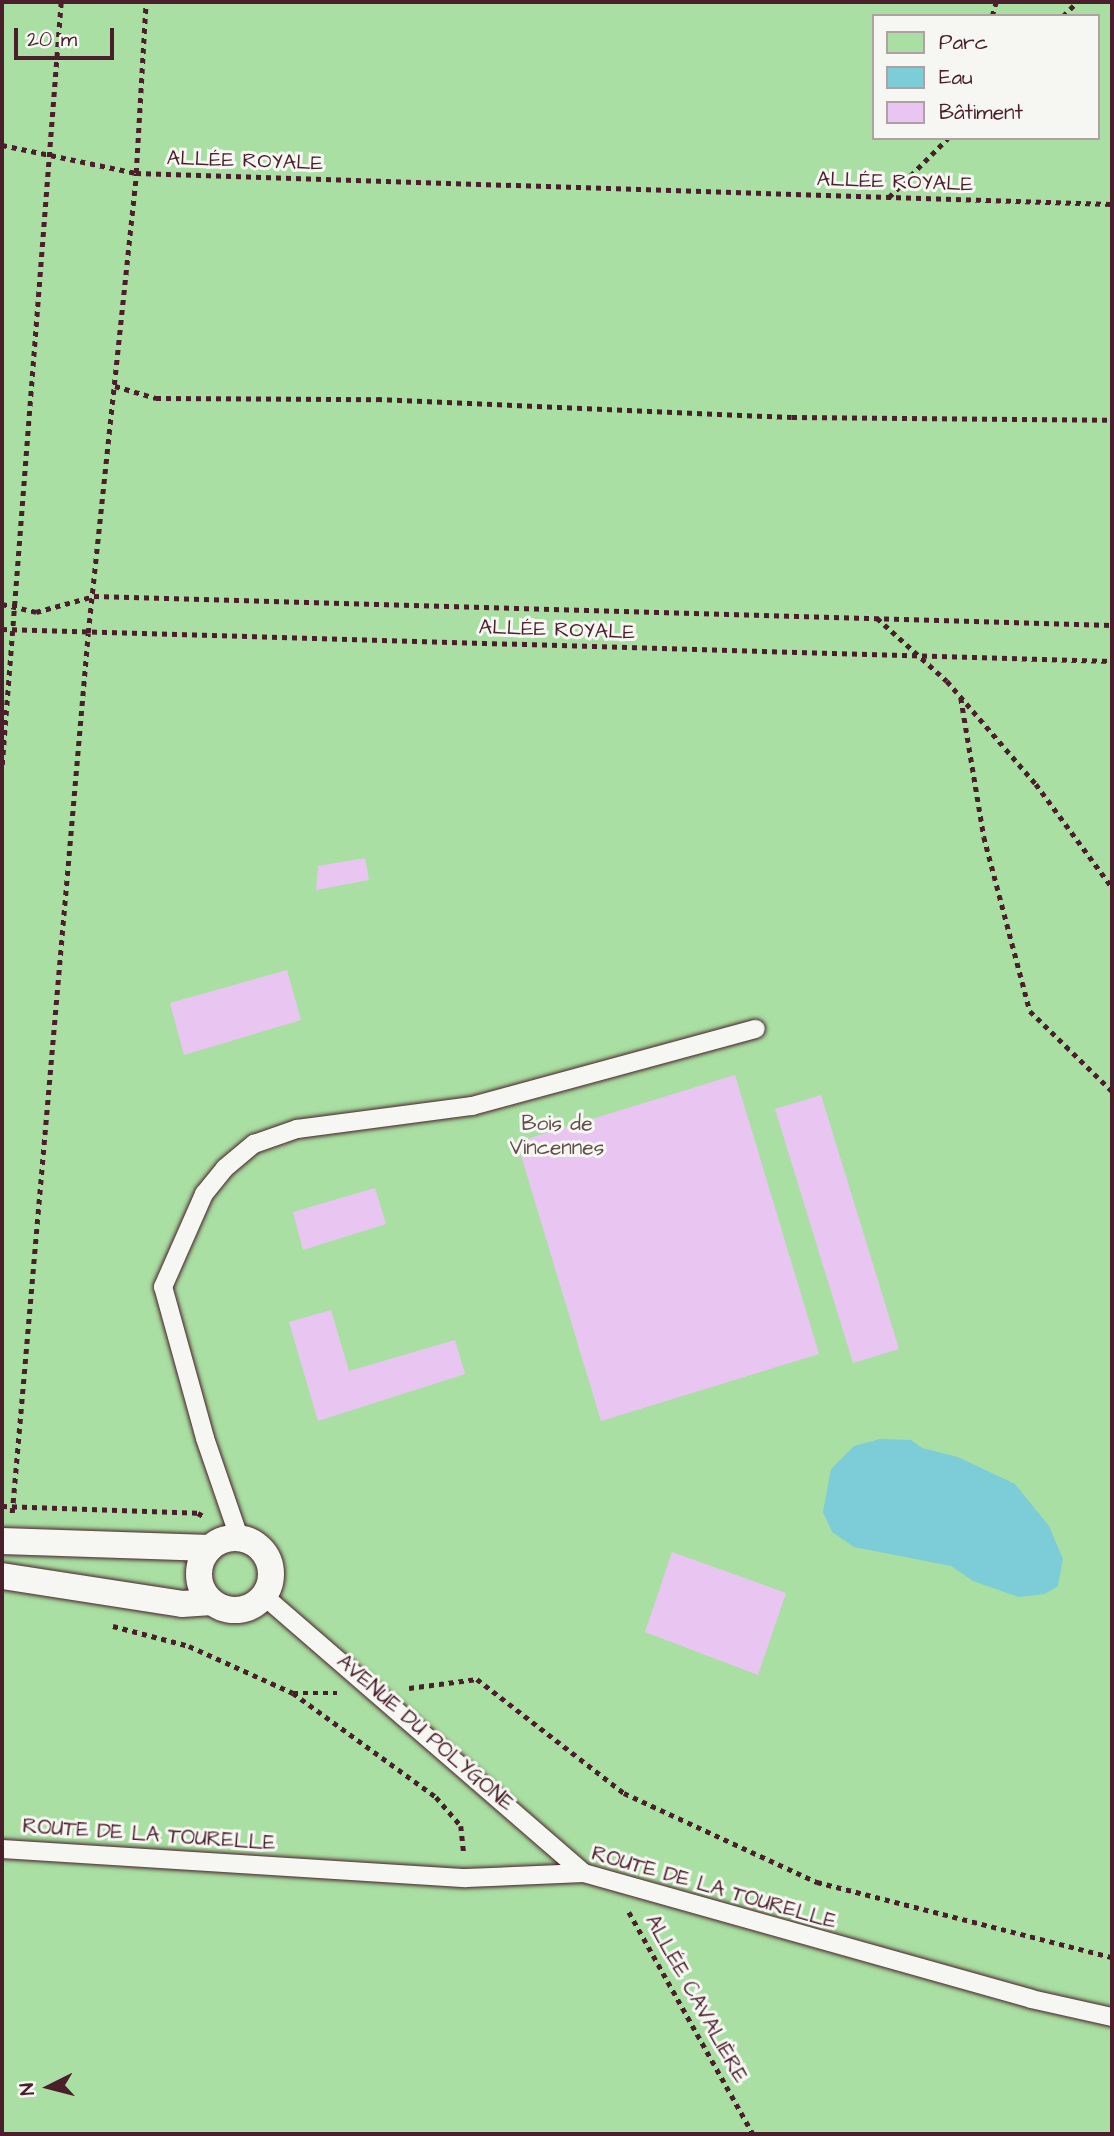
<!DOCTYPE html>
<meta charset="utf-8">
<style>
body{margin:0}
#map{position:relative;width:1114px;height:2136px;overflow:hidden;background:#f2e8f2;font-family:"Architects Daughter",sans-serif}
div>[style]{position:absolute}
.green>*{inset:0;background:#a9dfa2}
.water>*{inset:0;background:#7dcdd8}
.building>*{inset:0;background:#e9c6f1}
.path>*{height:4.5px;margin-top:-2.25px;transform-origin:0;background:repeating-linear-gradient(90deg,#4a1f2b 0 5px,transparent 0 10px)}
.roads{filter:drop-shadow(0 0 2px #4a1f2b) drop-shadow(0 0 2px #4a1f2b)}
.service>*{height:18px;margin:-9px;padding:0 9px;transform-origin:9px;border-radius:9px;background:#f6f6f2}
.pedestrian>*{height:26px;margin:-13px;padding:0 13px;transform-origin:13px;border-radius:13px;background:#f6f6f2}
.pedestrian>.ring{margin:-13px;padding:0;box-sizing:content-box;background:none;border:26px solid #f6f6f2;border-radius:50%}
span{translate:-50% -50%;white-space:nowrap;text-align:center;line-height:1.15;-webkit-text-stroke:6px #f6f6f2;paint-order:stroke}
.street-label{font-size:21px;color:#4a1f2b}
.park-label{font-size:21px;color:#624f49}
.frame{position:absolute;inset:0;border:4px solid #4a1f2b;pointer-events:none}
.legend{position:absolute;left:872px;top:14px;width:228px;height:126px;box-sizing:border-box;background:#f6f6f2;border:2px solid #b1a0a2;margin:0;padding:9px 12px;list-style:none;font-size:21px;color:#4a1f2b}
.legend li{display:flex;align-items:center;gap:14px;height:35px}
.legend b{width:35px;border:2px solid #b1a0a2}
.north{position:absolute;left:14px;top:2052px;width:70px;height:70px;-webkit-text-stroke:5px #f6f6f2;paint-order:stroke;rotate:264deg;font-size:19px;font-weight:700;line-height:28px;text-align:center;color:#4a1f2b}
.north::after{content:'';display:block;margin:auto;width:24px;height:32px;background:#4a1f2b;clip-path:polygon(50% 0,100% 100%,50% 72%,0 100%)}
.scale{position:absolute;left:14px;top:28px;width:100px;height:32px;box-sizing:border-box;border:4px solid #4a1f2b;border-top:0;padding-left:9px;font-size:21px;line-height:24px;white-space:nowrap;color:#4a1f2b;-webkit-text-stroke:5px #f6f6f2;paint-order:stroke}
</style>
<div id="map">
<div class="green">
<div style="clip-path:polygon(evenodd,2px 2px,1112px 2px,1112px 2134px,2px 2134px,2px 2px,874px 16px,1098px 16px,1098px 138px,874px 138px,874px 16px)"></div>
</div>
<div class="water">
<div style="clip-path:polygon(880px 1439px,911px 1440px,922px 1448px,958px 1457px,1015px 1484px,1049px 1526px,1063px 1559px,1058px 1586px,1045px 1594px,1019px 1597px,973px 1581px,951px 1566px,854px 1547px,832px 1532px,823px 1512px,831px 1469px,854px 1446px)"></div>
</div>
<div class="building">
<div style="clip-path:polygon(365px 858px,369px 880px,316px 890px,318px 866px)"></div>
<div style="clip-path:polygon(287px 970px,301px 1020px,184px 1055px,170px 1003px)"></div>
<div style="clip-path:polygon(735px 1075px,819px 1354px,601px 1421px,517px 1142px)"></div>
<div style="clip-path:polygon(821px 1095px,899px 1349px,853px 1363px,775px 1109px)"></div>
<div style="clip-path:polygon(375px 1188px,386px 1224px,303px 1250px,293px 1212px)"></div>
<div style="clip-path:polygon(331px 1310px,349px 1371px,455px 1340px,465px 1374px,318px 1421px,289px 1322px)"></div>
<div style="clip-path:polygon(672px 1552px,786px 1593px,758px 1675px,645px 1632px)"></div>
</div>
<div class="path">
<div style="left:992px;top:16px;width:15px;rotate:-74deg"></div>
<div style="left:1063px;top:16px;width:20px;rotate:-45deg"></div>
<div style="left:2px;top:145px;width:137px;rotate:11.8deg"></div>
<div style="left:136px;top:173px;width:976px;rotate:1.82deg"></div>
<div style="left:889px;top:197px;width:83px;rotate:-45deg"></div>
<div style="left:115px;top:386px;width:43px;rotate:16.3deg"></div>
<div style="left:156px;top:398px;width:221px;rotate:0.3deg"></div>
<div style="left:377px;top:399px;width:415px;rotate:2.5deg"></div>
<div style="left:792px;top:417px;width:320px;rotate:0.5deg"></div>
<div style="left:2px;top:604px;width:35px;rotate:13deg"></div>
<div style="left:36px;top:612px;width:60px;rotate:-15.4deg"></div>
<div style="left:94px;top:596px;width:1018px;rotate:1.63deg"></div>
<div style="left:877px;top:618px;width:94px;rotate:42deg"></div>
<div style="left:947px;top:681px;width:136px;rotate:49.2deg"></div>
<div style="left:1036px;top:784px;width:128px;rotate:53.6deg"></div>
<div style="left:2px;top:629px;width:1110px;rotate:1.65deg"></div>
<div style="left:961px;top:698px;width:141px;rotate:80.6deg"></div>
<div style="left:984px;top:837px;width:180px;rotate:75.2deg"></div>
<div style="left:1030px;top:1011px;width:115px;rotate:44.3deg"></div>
<div style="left:2px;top:765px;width:765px;rotate:-85.58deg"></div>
<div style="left:2px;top:1506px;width:196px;rotate:2deg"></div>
<div style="left:198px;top:1513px;width:8px;rotate:30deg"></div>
<div style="left:12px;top:1513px;width:883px;rotate:-85.06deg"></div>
<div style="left:88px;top:633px;width:462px;rotate:-84deg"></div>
<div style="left:136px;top:173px;width:171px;rotate:-86.7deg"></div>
<div style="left:113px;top:1626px;width:79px;rotate:14.7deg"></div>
<div style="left:189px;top:1646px;width:114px;rotate:24.3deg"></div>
<div style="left:293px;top:1693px;width:177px;rotate:36deg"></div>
<div style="left:436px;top:1797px;width:38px;rotate:49deg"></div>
<div style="left:461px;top:1826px;width:28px;rotate:84deg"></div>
<div style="left:409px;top:1688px;width:69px;rotate:-7.5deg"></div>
<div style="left:477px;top:1679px;width:186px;rotate:37.8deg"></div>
<div style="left:624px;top:1793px;width:213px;rotate:24.8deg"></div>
<div style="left:817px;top:1882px;width:304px;rotate:14.3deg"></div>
<div style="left:293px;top:1693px;width:44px"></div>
<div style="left:629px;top:1912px;width:254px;rotate:60.8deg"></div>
</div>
<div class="roads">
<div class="service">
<div style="left:239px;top:1537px;width:105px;rotate:-109deg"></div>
<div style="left:205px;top:1438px;width:157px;rotate:-105.5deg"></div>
<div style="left:163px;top:1287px;width:102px;rotate:-66.2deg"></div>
<div style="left:204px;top:1194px;width:33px;rotate:-51deg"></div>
<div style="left:225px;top:1168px;width:38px;rotate:-40deg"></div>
<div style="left:254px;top:1144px;width:46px;rotate:-19.2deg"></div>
<div style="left:297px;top:1129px;width:177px;rotate:-7.5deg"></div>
<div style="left:472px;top:1106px;width:294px;rotate:-15.2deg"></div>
<div style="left:264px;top:1596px;width:423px;rotate:40.9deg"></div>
<div style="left:2px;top:1849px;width:465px;rotate:3.6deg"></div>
<div style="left:466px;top:1878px;width:118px;rotate:-2.4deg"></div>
<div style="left:584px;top:1873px;width:464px;rotate:15.7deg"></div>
<div style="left:1031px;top:1999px;width:83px;rotate:12.5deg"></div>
</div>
<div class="pedestrian">
<div class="ring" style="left:199px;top:1538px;width:46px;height:46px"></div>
<div style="left:2px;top:1541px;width:208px;rotate:1.9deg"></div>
<div style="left:2px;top:1576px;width:182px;rotate:8.8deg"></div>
<div style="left:182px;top:1604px;width:30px;rotate:-4deg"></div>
</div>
</div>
<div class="street-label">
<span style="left:245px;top:161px;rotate:2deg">ALLÉE ROYALE</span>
<span style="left:895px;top:182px;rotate:2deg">ALLÉE ROYALE</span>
<span style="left:557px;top:630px;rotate:2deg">ALLÉE ROYALE</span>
<span style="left:425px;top:1733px;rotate:41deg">AVENUE DU POLYGONE</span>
<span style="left:149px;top:1835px;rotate:4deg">ROUTE DE LA TOURELLE</span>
<span style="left:714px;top:1888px;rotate:16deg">ROUTE DE LA TOURELLE</span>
<span style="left:696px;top:1999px;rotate:61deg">ALLÉE CAVALIÈRE</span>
</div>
<div class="park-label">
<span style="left:557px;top:1136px">Bois de<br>Vincennes</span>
</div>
<div class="frame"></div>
<ul class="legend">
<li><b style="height:19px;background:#a9dfa2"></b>Parc</li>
<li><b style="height:19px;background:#7dcdd8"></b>Eau</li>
<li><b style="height:19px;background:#e9c6f1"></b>Bâtiment</li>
</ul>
<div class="north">N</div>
<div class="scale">20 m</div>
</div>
